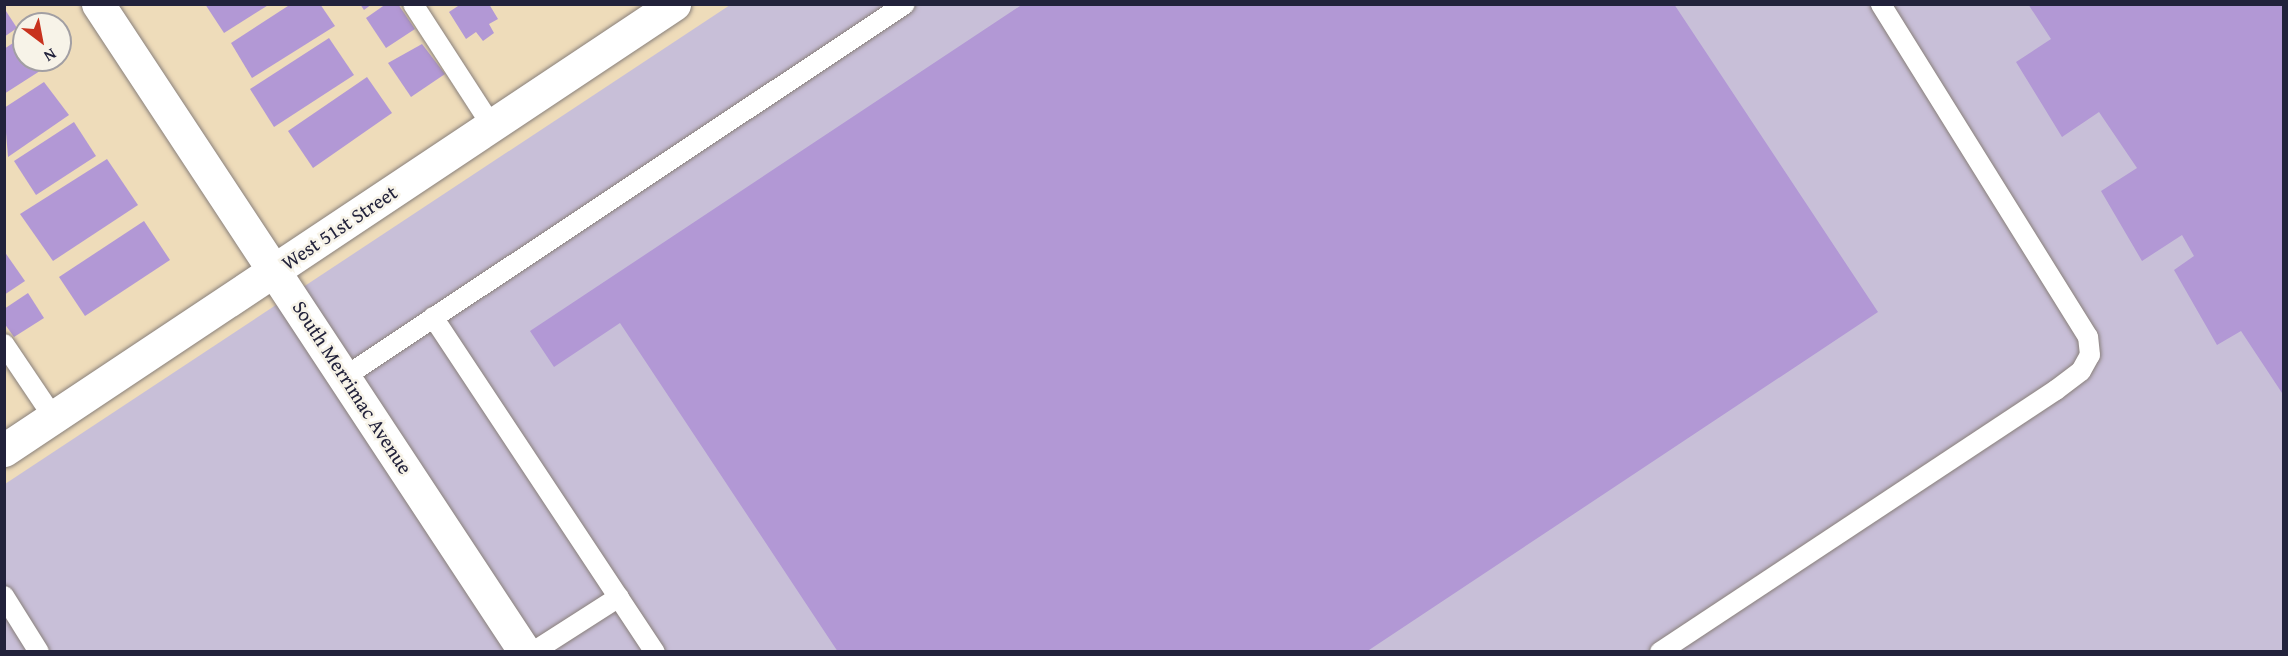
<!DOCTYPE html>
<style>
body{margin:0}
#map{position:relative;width:2288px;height:656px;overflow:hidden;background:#eedcba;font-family:"Gentium Book Plus",serif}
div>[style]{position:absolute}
.industrial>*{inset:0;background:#c8bfd8}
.building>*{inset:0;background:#b298d5}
.roads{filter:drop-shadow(0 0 2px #887f7a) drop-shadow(0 0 2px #887f7a)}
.service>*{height:20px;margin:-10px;padding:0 10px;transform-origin:10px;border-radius:10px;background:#fff}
.minor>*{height:33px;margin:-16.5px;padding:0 16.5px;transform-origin:16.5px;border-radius:16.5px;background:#fff}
span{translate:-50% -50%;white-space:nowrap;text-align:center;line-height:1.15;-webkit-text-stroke:5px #f7f3e8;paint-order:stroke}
.street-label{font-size:20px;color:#22223b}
.frame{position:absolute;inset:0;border:6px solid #22223b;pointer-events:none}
.north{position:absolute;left:12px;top:12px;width:60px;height:60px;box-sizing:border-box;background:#f7f3e8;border:2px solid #a29fa3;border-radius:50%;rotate:148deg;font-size:16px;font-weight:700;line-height:24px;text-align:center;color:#22223b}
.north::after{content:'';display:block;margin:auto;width:21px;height:27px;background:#c8321e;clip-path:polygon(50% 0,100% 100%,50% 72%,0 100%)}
</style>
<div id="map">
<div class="industrial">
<div style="clip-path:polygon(730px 5px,2283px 5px,2283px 651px,5px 652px,5px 484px)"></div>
</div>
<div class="building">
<div style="clip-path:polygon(205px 4px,270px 4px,224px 33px)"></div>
<div style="clip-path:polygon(291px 4px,320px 4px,335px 26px,252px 78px,231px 43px)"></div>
<div style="clip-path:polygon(360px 4px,372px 4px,364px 10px)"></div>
<div style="clip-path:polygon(386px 4px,398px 4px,415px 29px,386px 48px,366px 18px)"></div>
<div style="clip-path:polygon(461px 4px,489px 4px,498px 19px,489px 24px,494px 33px,483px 41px,476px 32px,466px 39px,449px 12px)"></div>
<div style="clip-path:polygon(1023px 4px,1674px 4px,1878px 312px,1366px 652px,838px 652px,620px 323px,554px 367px,530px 331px)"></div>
<div style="clip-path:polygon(2028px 4px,2284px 4px,2284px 396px,2241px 331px,2217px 345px,2174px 270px,2194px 256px,2182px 235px,2142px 261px,2101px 191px,2137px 168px,2099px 112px,2062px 137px,2016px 62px,2051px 39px)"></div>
<div style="clip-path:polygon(4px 8px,17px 28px,4px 37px)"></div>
<div style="clip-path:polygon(22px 37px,24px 60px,37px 60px,43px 69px,4px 94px,4px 49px)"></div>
<div style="clip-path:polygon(329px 38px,354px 75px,274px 127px,250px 89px)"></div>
<div style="clip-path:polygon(422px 44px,445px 74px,411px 97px,388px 63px)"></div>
<div style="clip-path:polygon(367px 77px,392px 113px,313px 168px,288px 131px)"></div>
<div style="clip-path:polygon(44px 82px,69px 115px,8px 157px,4px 108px)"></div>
<div style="clip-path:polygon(74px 122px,96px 156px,36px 195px,14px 161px)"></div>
<div style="clip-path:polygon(107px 159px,138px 205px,53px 261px,20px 214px)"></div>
<div style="clip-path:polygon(144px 221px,170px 260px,85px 316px,59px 277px)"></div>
<div style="clip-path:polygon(4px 251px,25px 281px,4px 295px)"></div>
<div style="clip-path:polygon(28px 293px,44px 318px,14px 337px,4px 323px,4px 309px)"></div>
</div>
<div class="roads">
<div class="service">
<div style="left:413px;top:4px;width:145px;rotate:57.1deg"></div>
<div style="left:433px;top:317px;width:402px;rotate:56.5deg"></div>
<div style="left:4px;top:344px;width:89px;rotate:56deg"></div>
<div style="left:346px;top:376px;width:671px;rotate:-33.64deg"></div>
<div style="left:4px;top:596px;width:66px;rotate:58deg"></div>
<div style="left:533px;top:652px;width:102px;rotate:-32.6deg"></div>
<div style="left:1660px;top:652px;width:475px;rotate:-33.5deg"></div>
<div style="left:2056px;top:390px;width:31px;rotate:-37deg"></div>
<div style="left:2081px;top:371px;width:18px;rotate:-61deg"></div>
<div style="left:2090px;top:355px;width:18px;rotate:-96deg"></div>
<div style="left:2088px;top:337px;width:392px;rotate:-121.9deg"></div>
</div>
<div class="minor">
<div style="left:98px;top:4px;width:776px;rotate:56.62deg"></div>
<div style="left:4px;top:450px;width:805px;rotate:-33.65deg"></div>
</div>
</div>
<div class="street-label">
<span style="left:339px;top:227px;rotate:-34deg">West 51st Street</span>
<span style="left:353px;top:387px;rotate:57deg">South Merrimac Avenue</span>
</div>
<div class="frame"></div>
<div class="north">N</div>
</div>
